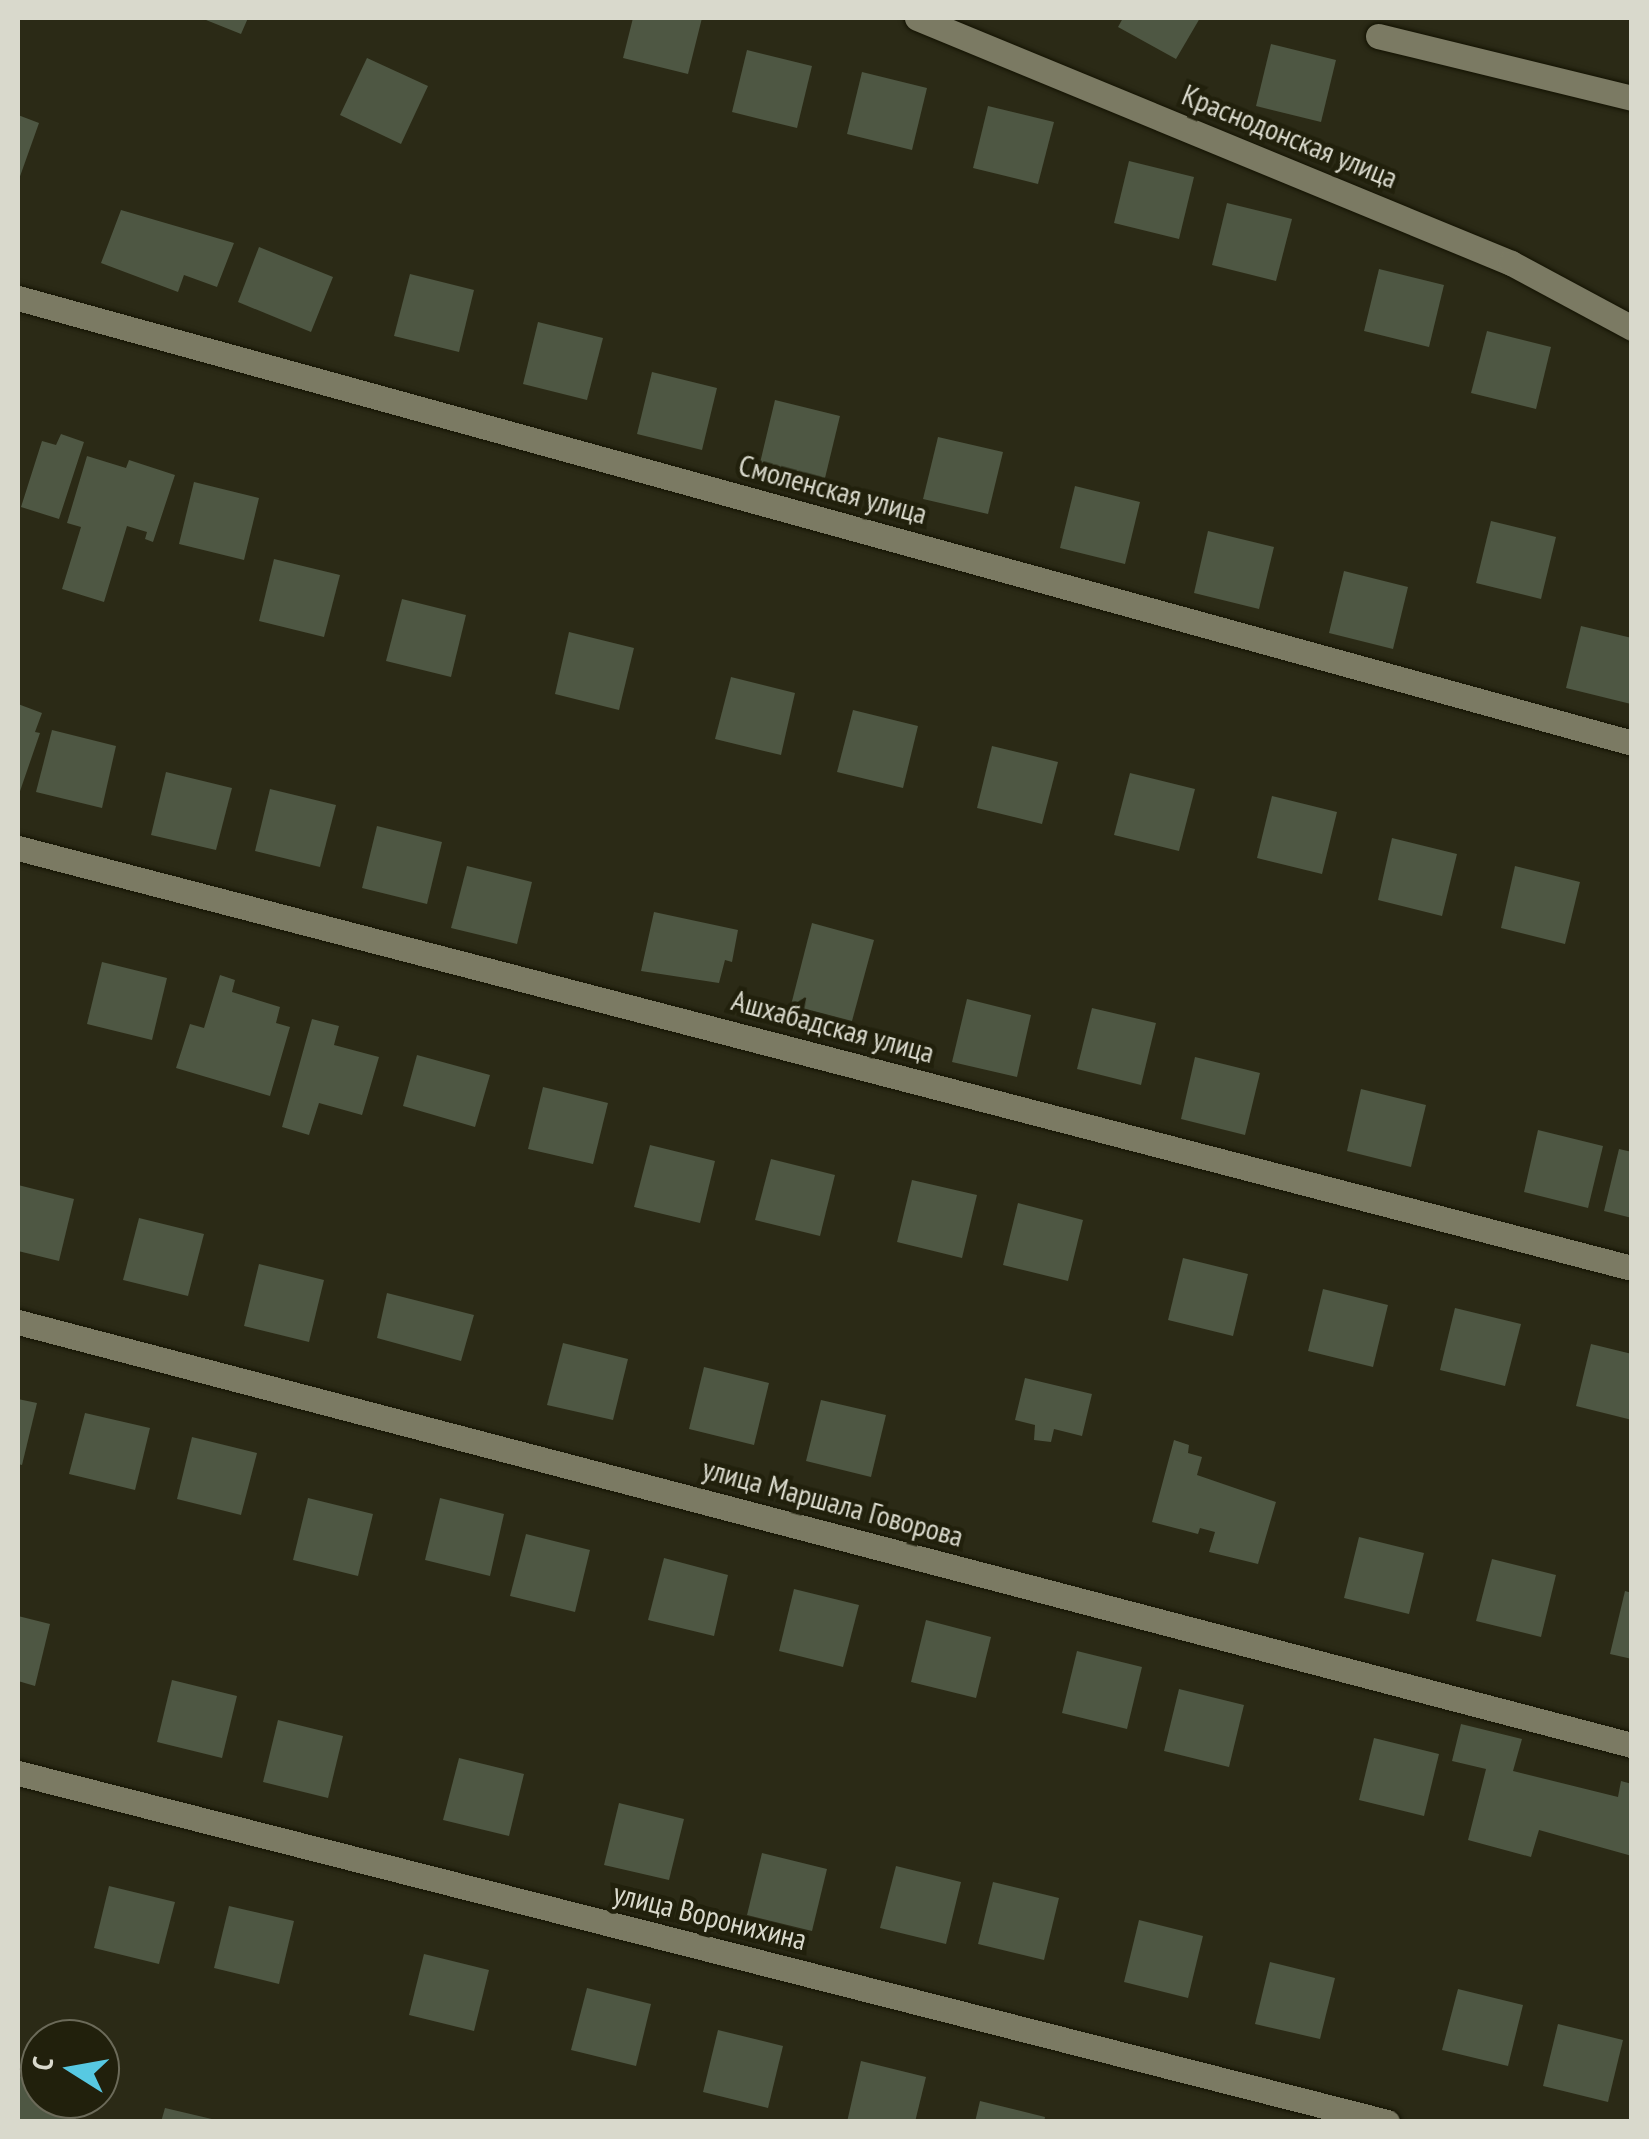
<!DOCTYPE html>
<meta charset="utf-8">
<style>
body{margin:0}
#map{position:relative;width:1649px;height:2139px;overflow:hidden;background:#2b2a16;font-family:"PT Sans Narrow",sans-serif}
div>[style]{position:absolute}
.building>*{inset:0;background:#4e5743}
.roads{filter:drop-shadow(0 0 2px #131202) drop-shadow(0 0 2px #131202)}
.minor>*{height:25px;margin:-12.5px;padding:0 12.5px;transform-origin:12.5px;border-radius:12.5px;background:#7b7a63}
span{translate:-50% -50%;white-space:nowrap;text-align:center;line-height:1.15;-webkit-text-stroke:9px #21200c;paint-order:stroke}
.street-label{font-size:30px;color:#d9d9cc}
.frame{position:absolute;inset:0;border:20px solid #d9d9cc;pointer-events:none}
.north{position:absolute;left:20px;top:2019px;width:100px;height:100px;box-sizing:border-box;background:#21200c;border:2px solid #6b6a59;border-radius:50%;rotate:281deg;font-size:28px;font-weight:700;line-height:40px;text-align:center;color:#d9d9cc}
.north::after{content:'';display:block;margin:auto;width:35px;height:45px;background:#57c9e2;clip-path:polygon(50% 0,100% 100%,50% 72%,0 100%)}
</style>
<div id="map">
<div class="building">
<div style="clip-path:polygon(201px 18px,248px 18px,241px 34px)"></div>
<div style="clip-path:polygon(633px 18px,702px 18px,688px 74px,623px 58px)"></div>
<div style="clip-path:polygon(1123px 18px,1200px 18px,1176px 59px,1118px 27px)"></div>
<div style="clip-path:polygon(1271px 44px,1336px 60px,1321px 122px,1256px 106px)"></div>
<div style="clip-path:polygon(747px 50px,812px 66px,797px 128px,732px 112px)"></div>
<div style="clip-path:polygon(367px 58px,428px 86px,401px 144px,340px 115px)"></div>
<div style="clip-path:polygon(862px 72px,927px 88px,912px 150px,847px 134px)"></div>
<div style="clip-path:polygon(988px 106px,1054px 122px,1038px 184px,973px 168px)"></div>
<div style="clip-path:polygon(18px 115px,39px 123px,18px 182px)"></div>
<div style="clip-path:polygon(1129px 161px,1194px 177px,1179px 239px,1114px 223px)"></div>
<div style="clip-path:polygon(1227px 203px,1292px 219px,1276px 281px,1212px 265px)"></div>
<div style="clip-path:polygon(121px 210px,234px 243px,217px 287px,184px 275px,178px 292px,101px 263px)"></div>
<div style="clip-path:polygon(259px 247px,333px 277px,311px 332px,238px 302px)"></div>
<div style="clip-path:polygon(1379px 269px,1444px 285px,1429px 347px,1364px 331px)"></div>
<div style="clip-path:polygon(410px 274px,474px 290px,459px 352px,394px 336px)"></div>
<div style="clip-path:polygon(538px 322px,603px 338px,587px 400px,523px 384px)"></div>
<div style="clip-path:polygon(1487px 331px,1551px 347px,1536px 409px,1471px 393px)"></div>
<div style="clip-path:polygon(652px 372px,717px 388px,702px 450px,637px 434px)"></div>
<div style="clip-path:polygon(775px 400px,840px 416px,825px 478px,760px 463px)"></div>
<div style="clip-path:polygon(61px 434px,84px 442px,59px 519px,21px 507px,42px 441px,56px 445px)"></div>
<div style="clip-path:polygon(938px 437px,1003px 452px,988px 514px,923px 499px)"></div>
<div style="clip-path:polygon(87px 456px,126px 468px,129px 460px,175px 475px,153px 542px,145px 539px,147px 532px,127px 526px,104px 602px,62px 589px,81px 527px,67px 523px)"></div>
<div style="clip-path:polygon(194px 482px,259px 498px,244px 560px,179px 544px)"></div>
<div style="clip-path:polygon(1075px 486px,1140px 502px,1125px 564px,1060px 548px)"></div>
<div style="clip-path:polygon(1491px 521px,1556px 537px,1541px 599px,1476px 583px)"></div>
<div style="clip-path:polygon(1208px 531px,1274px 547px,1259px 609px,1194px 593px)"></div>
<div style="clip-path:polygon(274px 559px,340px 575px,324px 637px,259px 621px)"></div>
<div style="clip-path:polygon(1344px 571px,1408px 587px,1393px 649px,1329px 633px)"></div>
<div style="clip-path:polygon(402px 599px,466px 615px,451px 677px,386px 661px)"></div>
<div style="clip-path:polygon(1581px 626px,1632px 638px,1631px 704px,1566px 688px)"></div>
<div style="clip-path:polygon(569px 632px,634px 648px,619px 710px,555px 694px)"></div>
<div style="clip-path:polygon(731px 677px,795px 693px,781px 755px,715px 739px)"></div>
<div style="clip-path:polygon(18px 704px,42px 713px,35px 732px,40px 733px,18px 797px)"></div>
<div style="clip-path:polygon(853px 710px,918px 726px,903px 788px,837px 772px)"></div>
<div style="clip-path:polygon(52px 730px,116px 746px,102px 808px,36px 792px)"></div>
<div style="clip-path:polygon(992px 746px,1058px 762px,1042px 824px,977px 808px)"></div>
<div style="clip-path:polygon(166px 772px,232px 788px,216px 850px,151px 835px)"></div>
<div style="clip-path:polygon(1130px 773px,1195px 789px,1179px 851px,1114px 835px)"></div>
<div style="clip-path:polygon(270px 789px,336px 805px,320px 867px,255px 851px)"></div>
<div style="clip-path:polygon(1272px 796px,1337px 812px,1322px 874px,1257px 858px)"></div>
<div style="clip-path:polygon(377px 826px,442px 842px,427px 904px,362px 888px)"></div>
<div style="clip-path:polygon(1392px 838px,1457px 854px,1442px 916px,1378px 900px)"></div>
<div style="clip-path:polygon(467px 866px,532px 882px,517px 944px,451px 928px)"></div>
<div style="clip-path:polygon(1515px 866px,1580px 882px,1565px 944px,1501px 928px)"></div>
<div style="clip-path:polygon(654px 912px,738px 930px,732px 962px,725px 960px,719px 983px,641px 971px)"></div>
<div style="clip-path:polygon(812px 923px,874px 940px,852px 1021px,791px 1005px)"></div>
<div style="clip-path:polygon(102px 962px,167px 978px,152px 1040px,87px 1024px)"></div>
<div style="clip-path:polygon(220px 975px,235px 980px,232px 992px,280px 1007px,276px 1023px,290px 1027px,270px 1096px,176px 1068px,190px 1024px,204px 1028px)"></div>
<div style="clip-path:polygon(967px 999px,1031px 1015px,1017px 1077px,952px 1062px)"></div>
<div style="clip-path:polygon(1092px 1008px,1156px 1023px,1141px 1085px,1077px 1069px)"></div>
<div style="clip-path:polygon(312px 1019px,339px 1026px,334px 1045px,379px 1057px,362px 1115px,319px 1103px,309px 1135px,282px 1127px)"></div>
<div style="clip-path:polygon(417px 1055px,490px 1075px,475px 1127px,403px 1106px)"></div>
<div style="clip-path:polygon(1195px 1057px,1260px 1073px,1245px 1135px,1181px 1119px)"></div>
<div style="clip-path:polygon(543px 1087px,608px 1103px,593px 1164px,528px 1149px)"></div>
<div style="clip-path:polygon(1361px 1089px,1426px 1105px,1411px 1167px,1347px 1151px)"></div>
<div style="clip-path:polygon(1538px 1130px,1603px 1146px,1588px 1208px,1524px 1192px)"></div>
<div style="clip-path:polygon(650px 1145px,715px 1161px,700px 1223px,634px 1207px)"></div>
<div style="clip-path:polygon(1619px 1149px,1632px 1152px,1632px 1218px,1604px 1211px)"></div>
<div style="clip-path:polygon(771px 1159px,835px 1175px,820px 1236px,755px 1220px)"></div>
<div style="clip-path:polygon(912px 1180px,977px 1195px,962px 1258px,897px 1242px)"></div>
<div style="clip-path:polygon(18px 1185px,74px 1199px,59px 1261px,18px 1251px)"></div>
<div style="clip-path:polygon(1018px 1203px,1083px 1220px,1068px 1281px,1003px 1265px)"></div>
<div style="clip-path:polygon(139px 1218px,204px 1234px,188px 1296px,123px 1280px)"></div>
<div style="clip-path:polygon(1183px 1258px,1248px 1274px,1233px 1336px,1168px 1320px)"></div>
<div style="clip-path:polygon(259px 1264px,324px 1280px,309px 1342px,244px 1326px)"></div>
<div style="clip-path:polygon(1323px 1289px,1388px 1305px,1373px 1367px,1308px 1351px)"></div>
<div style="clip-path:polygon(387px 1293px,474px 1315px,461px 1361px,377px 1338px)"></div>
<div style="clip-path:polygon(1455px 1308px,1521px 1324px,1505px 1386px,1440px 1370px)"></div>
<div style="clip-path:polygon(563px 1343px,628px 1359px,613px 1420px,547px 1405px)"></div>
<div style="clip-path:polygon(1591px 1344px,1632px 1354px,1632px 1420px,1576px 1406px)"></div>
<div style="clip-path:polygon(704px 1367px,769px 1383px,754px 1445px,689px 1429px)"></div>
<div style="clip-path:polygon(1025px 1378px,1092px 1394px,1082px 1436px,1054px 1429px,1051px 1442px,1034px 1440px,1035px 1425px,1015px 1420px)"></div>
<div style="clip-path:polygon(18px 1399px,37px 1403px,22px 1465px,18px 1464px)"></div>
<div style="clip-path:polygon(821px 1400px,886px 1415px,871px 1477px,806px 1461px)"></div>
<div style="clip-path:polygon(85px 1413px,150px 1428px,135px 1490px,69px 1474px)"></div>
<div style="clip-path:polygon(192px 1437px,257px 1453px,241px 1515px,177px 1499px)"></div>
<div style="clip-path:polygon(1174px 1440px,1189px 1445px,1188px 1453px,1202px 1457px,1197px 1475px,1276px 1502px,1258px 1564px,1209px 1552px,1215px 1532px,1200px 1528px,1198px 1534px,1152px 1522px)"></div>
<div style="clip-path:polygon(308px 1498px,373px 1514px,358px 1576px,293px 1560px)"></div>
<div style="clip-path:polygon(440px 1498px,504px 1514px,490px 1576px,425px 1560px)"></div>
<div style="clip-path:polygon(526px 1534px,590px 1550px,575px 1612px,510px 1596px)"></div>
<div style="clip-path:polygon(1359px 1537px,1424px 1553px,1409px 1614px,1344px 1598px)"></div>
<div style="clip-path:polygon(664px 1558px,728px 1575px,714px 1636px,648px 1620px)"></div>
<div style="clip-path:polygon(1492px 1559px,1556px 1575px,1541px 1637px,1476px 1621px)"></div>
<div style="clip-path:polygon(794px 1589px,859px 1605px,843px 1667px,779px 1651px)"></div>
<div style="clip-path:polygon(1625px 1591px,1632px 1593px,1632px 1659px,1610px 1654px)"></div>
<div style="clip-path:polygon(18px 1616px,50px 1624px,35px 1686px,18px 1681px)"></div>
<div style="clip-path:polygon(926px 1620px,991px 1637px,976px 1698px,911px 1682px)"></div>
<div style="clip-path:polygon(1077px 1651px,1142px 1667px,1127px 1729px,1062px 1713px)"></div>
<div style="clip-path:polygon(172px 1680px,237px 1696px,222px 1758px,157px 1742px)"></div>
<div style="clip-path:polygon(1179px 1689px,1244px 1705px,1229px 1767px,1164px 1751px)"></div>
<div style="clip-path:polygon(278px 1720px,343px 1736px,328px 1798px,263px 1782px)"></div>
<div style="clip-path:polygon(1461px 1724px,1522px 1739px,1513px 1771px,1618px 1797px,1621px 1781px,1632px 1784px,1632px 1856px,1539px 1830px,1531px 1857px,1468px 1840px,1486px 1769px,1452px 1761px)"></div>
<div style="clip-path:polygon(1374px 1738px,1439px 1754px,1424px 1816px,1359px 1800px)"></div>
<div style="clip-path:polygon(459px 1758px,524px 1774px,509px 1836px,443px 1820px)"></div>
<div style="clip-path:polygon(619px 1803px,684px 1819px,669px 1880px,604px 1865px)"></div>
<div style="clip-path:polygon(762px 1853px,827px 1869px,812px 1931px,747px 1915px)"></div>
<div style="clip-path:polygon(896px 1866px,961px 1882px,946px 1944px,880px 1928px)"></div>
<div style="clip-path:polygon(993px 1882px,1059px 1898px,1044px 1960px,978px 1944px)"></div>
<div style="clip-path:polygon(109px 1886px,175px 1902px,159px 1964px,94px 1948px)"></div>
<div style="clip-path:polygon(229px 1906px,294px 1921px,279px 1984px,214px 1968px)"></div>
<div style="clip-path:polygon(1139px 1920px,1203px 1936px,1188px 1998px,1124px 1982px)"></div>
<div style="clip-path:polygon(424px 1954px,489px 1970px,474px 2031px,409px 2015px)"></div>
<div style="clip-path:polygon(1270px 1962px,1335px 1978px,1320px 2039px,1255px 2024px)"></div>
<div style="clip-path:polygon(587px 1988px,651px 2004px,636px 2066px,571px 2050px)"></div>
<div style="clip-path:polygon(1458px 1989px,1523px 2005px,1508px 2066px,1442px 2050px)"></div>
<div style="clip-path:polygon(1558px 2024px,1623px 2040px,1608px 2102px,1543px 2086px)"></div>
<div style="clip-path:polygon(718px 2030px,783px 2046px,768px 2108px,703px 2092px)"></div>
<div style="clip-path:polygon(861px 2061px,926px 2077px,915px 2122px,847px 2122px)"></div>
<div style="clip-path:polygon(18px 2076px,40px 2082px,40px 2099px,80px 2099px,75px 2122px,18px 2122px)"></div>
<div style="clip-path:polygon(980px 2101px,1045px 2117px,1044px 2122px,975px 2122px)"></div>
<div style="clip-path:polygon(165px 2108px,216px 2120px,216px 2122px,161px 2122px)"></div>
</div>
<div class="roads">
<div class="minor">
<div style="left:917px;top:18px;width:643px;rotate:22.41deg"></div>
<div style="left:1511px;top:263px;width:137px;rotate:28.2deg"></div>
<div style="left:1378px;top:36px;width:261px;rotate:13.7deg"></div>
<div style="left:18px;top:298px;width:1674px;rotate:15.41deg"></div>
<div style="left:18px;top:848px;width:1668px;rotate:14.59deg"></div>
<div style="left:18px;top:1322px;width:1669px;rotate:14.69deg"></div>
<div style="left:18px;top:1773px;width:1413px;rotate:14.3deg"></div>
</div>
</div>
<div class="street-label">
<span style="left:1290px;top:136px;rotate:22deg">Краснодонская улица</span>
<span style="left:833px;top:489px;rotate:15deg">Смоленская улица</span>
<span style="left:833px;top:1026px;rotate:15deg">Ашхабадская улица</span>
<span style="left:833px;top:1502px;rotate:15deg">улица Маршала Говорова</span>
<span style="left:710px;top:1916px;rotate:14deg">улица Воронихина</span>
</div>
<div class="frame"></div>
<div class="north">С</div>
</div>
